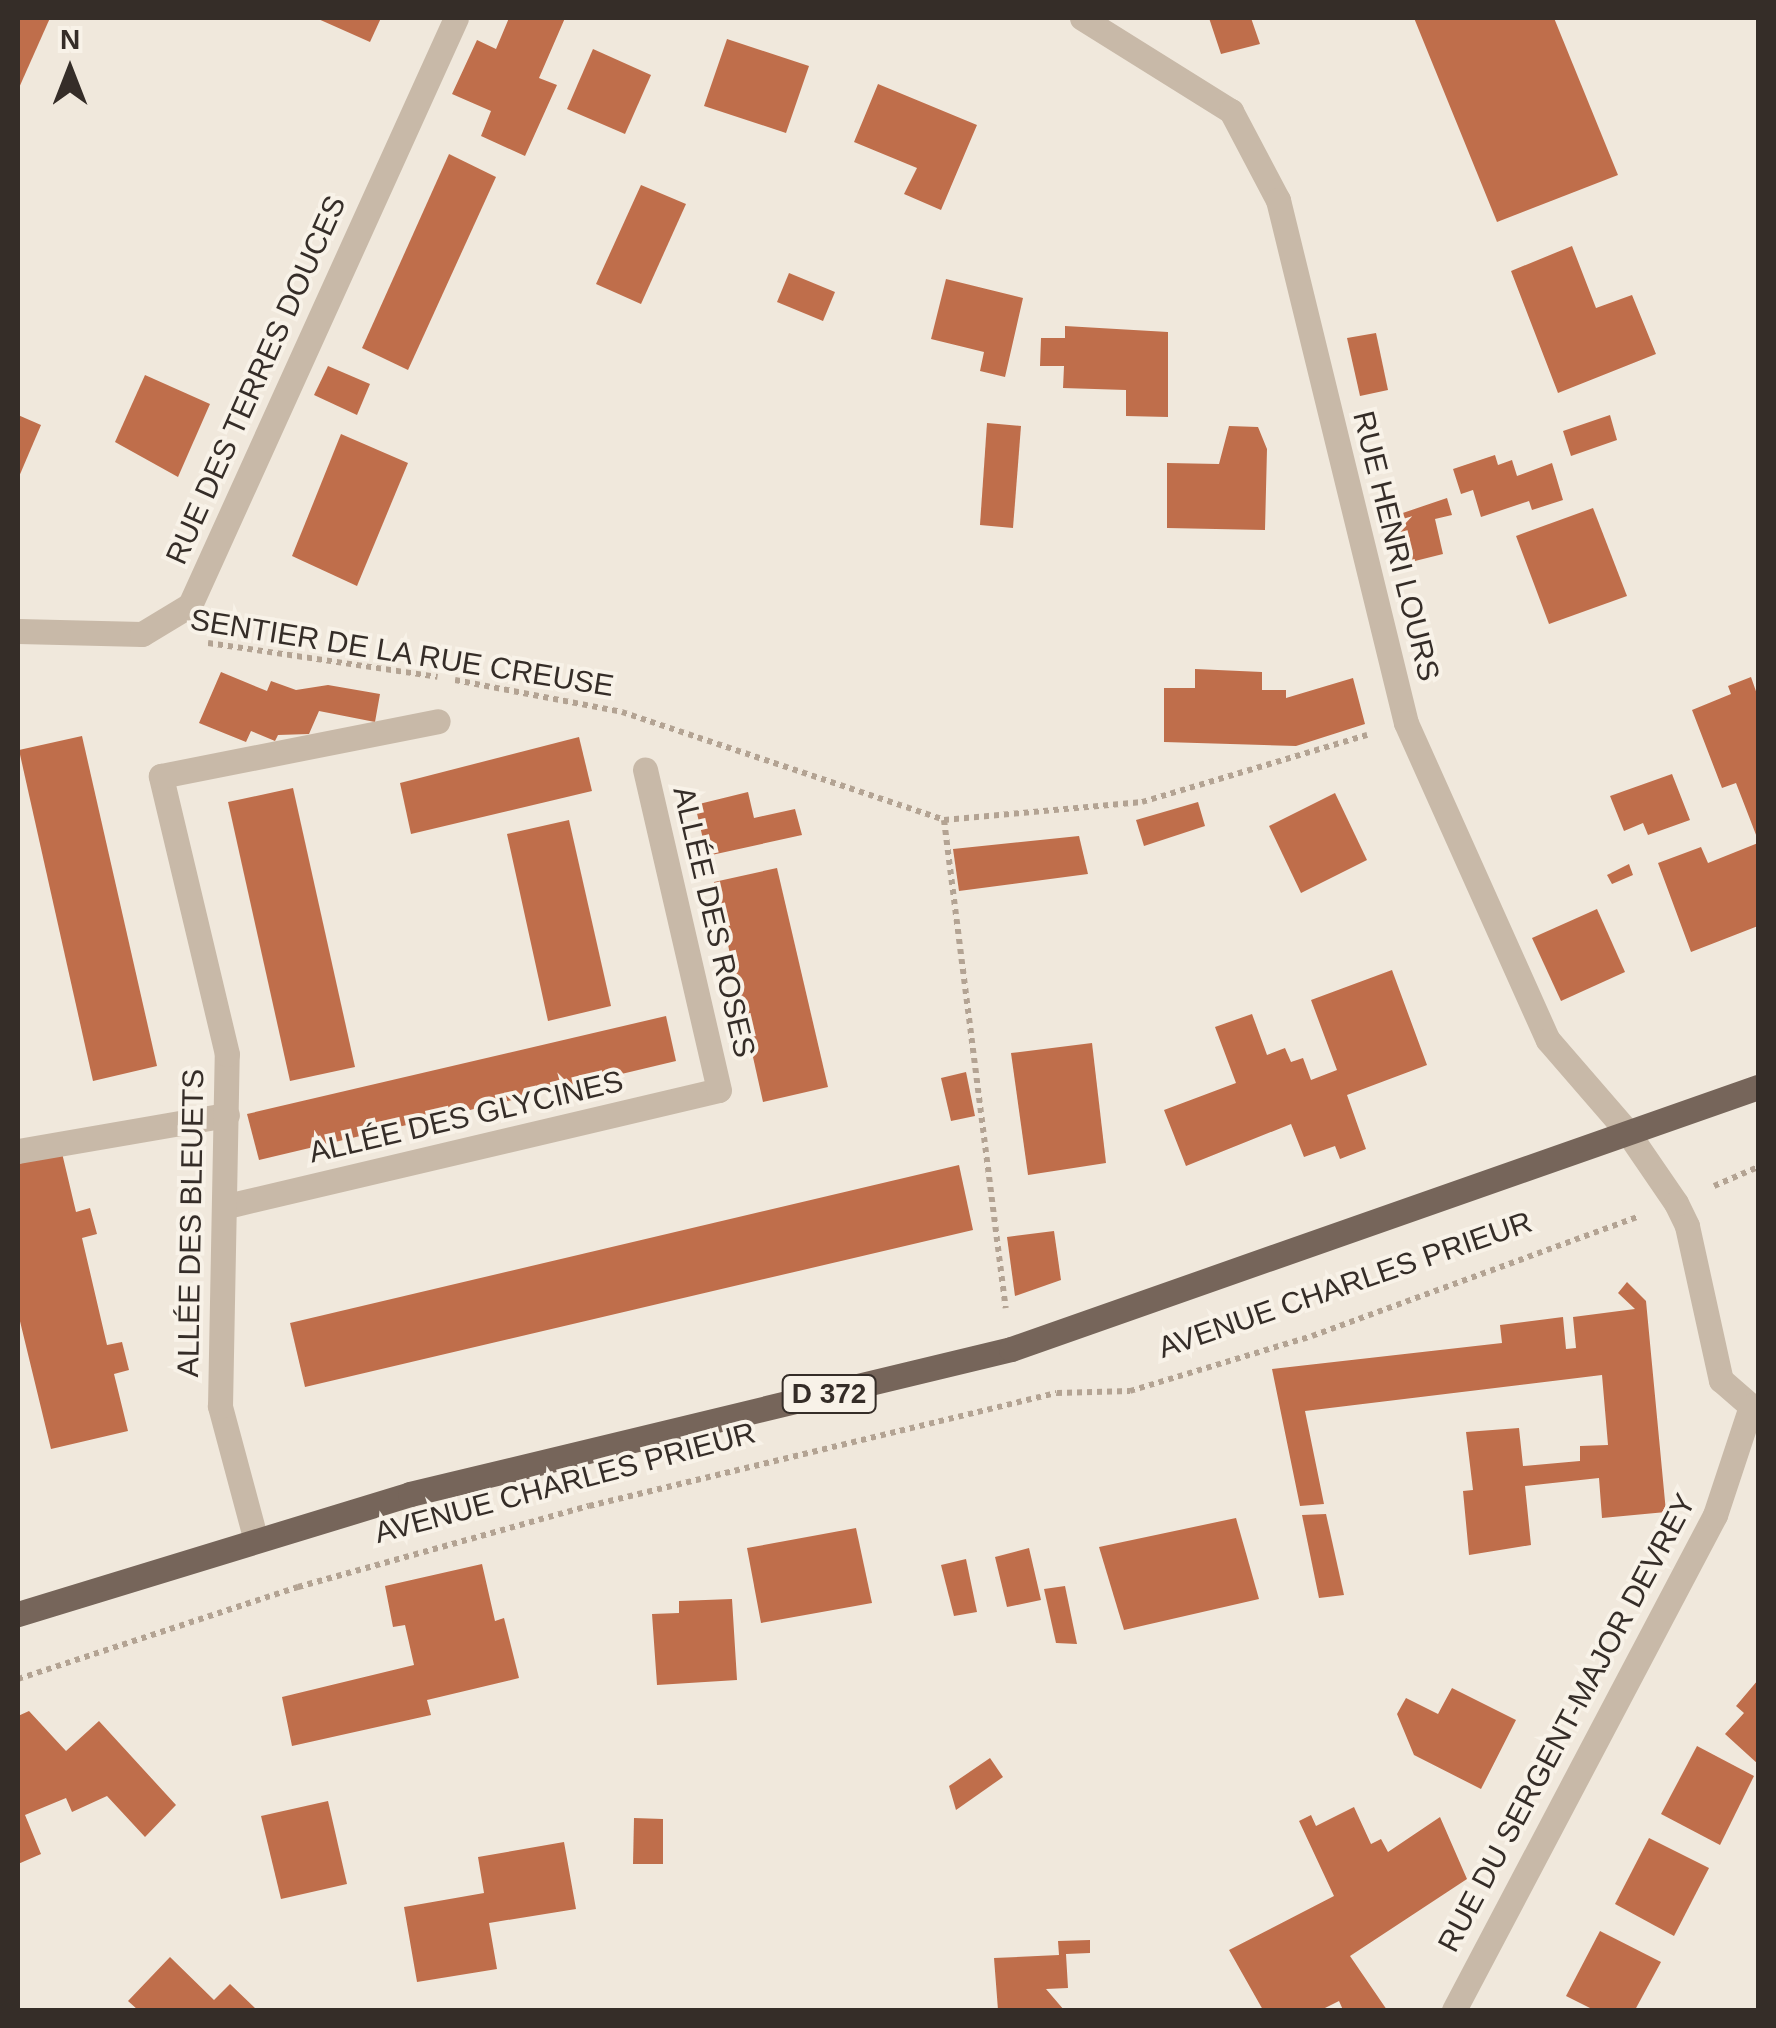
<!DOCTYPE html>
<meta charset="utf-8">
<style>
body{margin:0}
#map{position:relative;width:1776px;height:2028px;overflow:hidden;background:#f0e8dc;font-family:Helvetica,sans-serif}
div>[style]{position:absolute}
.building>*{inset:0;background:#bf6e4b}
.path>*{height:6px;margin-top:-3px;transform-origin:0;background:repeating-linear-gradient(90deg,#b3a393 0 5px,transparent 0 10px)}
.minor>*{height:25px;margin:-12.5px;padding:0 12.5px;transform-origin:12.5px;border-radius:12.5px;background:#c8b9a8}
.major>*{height:25px;margin:-12.5px;padding:0 12.5px;transform-origin:12.5px;border-radius:12.5px;background:#76655a}
span{translate:-50% -50%;white-space:nowrap;text-align:center;line-height:1.15;-webkit-text-stroke:8px #f8f2e8;paint-order:stroke}
.shield-label span{padding:2px 8px;background:#f8f2e8;border:2px solid;border-radius:8px;-webkit-text-stroke-width:0}
.shield-label{font-size:28px;color:#352d28;font-weight:700}
.street-label{font-size:30px;color:#352d28}
.frame{position:absolute;inset:0;border:20px solid #352d28;pointer-events:none}
.north{position:absolute;left:20px;top:20px;width:100px;height:100px;-webkit-text-stroke:8px #f8f2e8;paint-order:stroke;rotate:0deg;font-size:28px;font-weight:700;line-height:40px;text-align:center;color:#352d28}
.north::after{content:'';display:block;margin:auto;width:35px;height:45px;background:#352d28;clip-path:polygon(50% 0,100% 100%,50% 72%,0 100%)}
</style>
<div id="map">
<div class="building">
<div style="clip-path:polygon(18px 18px,50px 18px,18px 90px)"></div>
<div style="clip-path:polygon(316px 18px,381px 18px,370px 42px)"></div>
<div style="clip-path:polygon(509px 18px,565px 18px,539px 78px,557px 85px,525px 156px,481px 136px,491px 111px,452px 94px,477px 40px,496px 49px)"></div>
<div style="clip-path:polygon(1209px 18px,1251px 18px,1260px 44px,1221px 54px)"></div>
<div style="clip-path:polygon(1414px 18px,1554px 18px,1618px 175px,1497px 222px)"></div>
<div style="clip-path:polygon(727px 39px,809px 66px,786px 133px,704px 106px)"></div>
<div style="clip-path:polygon(593px 49px,651px 75px,625px 134px,567px 109px)"></div>
<div style="clip-path:polygon(878px 84px,977px 125px,941px 210px,904px 194px,917px 168px,854px 142px)"></div>
<div style="clip-path:polygon(449px 154px,496px 177px,408px 370px,362px 348px)"></div>
<div style="clip-path:polygon(641px 185px,686px 204px,641px 304px,596px 284px)"></div>
<div style="clip-path:polygon(1572px 246px,1596px 308px,1632px 295px,1656px 354px,1558px 393px,1511px 271px)"></div>
<div style="clip-path:polygon(789px 273px,835px 292px,823px 321px,777px 302px)"></div>
<div style="clip-path:polygon(946px 279px,1023px 298px,1005px 377px,980px 371px,984px 352px,931px 339px)"></div>
<div style="clip-path:polygon(1065px 326px,1168px 332px,1168px 417px,1126px 416px,1126px 390px,1063px 388px,1064px 366px,1040px 366px,1041px 338px,1065px 338px)"></div>
<div style="clip-path:polygon(1376px 333px,1388px 390px,1360px 396px,1347px 338px)"></div>
<div style="clip-path:polygon(328px 366px,370px 384px,357px 415px,314px 395px)"></div>
<div style="clip-path:polygon(145px 375px,210px 404px,178px 477px,115px 442px)"></div>
<div style="clip-path:polygon(18px 415px,41px 425px,18px 479px)"></div>
<div style="clip-path:polygon(1610px 415px,1617px 440px,1571px 456px,1563px 431px)"></div>
<div style="clip-path:polygon(987px 423px,1021px 426px,1013px 528px,980px 525px)"></div>
<div style="clip-path:polygon(1229px 426px,1258px 427px,1267px 449px,1265px 530px,1167px 528px,1167px 463px,1219px 464px)"></div>
<div style="clip-path:polygon(341px 434px,408px 463px,357px 586px,292px 556px)"></div>
<div style="clip-path:polygon(1495px 455px,1498px 465px,1512px 460px,1517px 476px,1552px 463px,1563px 500px,1532px 510px,1529px 501px,1481px 517px,1473px 490px,1461px 494px,1453px 469px)"></div>
<div style="clip-path:polygon(1447px 498px,1452px 515px,1435px 519px,1443px 554px,1399px 565px,1388px 518px)"></div>
<div style="clip-path:polygon(1593px 508px,1627px 596px,1549px 624px,1516px 536px)"></div>
<div style="clip-path:polygon(1195px 669px,1262px 672px,1262px 690px,1286px 690px,1286px 698px,1353px 678px,1365px 724px,1296px 746px,1164px 742px,1164px 688px,1195px 688px)"></div>
<div style="clip-path:polygon(221px 672px,267px 691px,271px 681px,296px 690px,328px 685px,380px 694px,375px 722px,319px 711px,309px 734px,278px 735px,275px 741px,251px 731px,246px 742px,199px 723px)"></div>
<div style="clip-path:polygon(1751px 677px,1758px 697px,1758px 840px,1736px 783px,1722px 788px,1692px 710px,1731px 694px,1728px 686px)"></div>
<div style="clip-path:polygon(82px 736px,157px 1066px,93px 1081px,19px 750px)"></div>
<div style="clip-path:polygon(579px 737px,592px 791px,411px 834px,400px 783px)"></div>
<div style="clip-path:polygon(1672px 774px,1690px 820px,1648px 835px,1643px 823px,1624px 831px,1610px 796px)"></div>
<div style="clip-path:polygon(293px 788px,355px 1067px,290px 1081px,228px 802px)"></div>
<div style="clip-path:polygon(748px 792px,754px 818px,795px 809px,802px 835px,707px 856px,695px 805px)"></div>
<div style="clip-path:polygon(1335px 793px,1367px 860px,1301px 893px,1269px 826px)"></div>
<div style="clip-path:polygon(1198px 802px,1205px 826px,1144px 846px,1136px 820px)"></div>
<div style="clip-path:polygon(569px 820px,611px 1006px,548px 1021px,507px 834px)"></div>
<div style="clip-path:polygon(1079px 836px,1088px 874px,959px 891px,953px 849px)"></div>
<div style="clip-path:polygon(1758px 843px,1758px 926px,1691px 952px,1658px 863px,1701px 847px,1708px 863px)"></div>
<div style="clip-path:polygon(1629px 864px,1633px 875px,1612px 884px,1607px 875px)"></div>
<div style="clip-path:polygon(777px 868px,828px 1087px,763px 1102px,714px 882px)"></div>
<div style="clip-path:polygon(1597px 909px,1625px 972px,1561px 1001px,1532px 938px)"></div>
<div style="clip-path:polygon(1392px 970px,1427px 1065px,1347px 1095px,1366px 1149px,1340px 1159px,1335px 1146px,1304px 1157px,1291px 1124px,1186px 1166px,1164px 1110px,1236px 1083px,1215px 1027px,1252px 1014px,1267px 1055px,1285px 1048px,1291px 1062px,1303px 1058px,1311px 1080px,1337px 1070px,1311px 1000px)"></div>
<div style="clip-path:polygon(666px 1016px,676px 1061px,259px 1160px,247px 1114px)"></div>
<div style="clip-path:polygon(1092px 1043px,1106px 1163px,1028px 1175px,1011px 1053px)"></div>
<div style="clip-path:polygon(966px 1072px,975px 1116px,951px 1121px,941px 1078px)"></div>
<div style="clip-path:polygon(62px 1153px,76px 1212px,90px 1208px,97px 1234px,82px 1238px,107px 1345px,122px 1342px,129px 1370px,114px 1374px,128px 1431px,51px 1449px,18px 1313px,18px 1164px)"></div>
<div style="clip-path:polygon(959px 1165px,973px 1230px,305px 1387px,290px 1323px)"></div>
<div style="clip-path:polygon(1054px 1231px,1061px 1280px,1015px 1296px,1007px 1237px)"></div>
<div style="clip-path:polygon(1627px 1282px,1646px 1301px,1666px 1512px,1602px 1518px,1599px 1478px,1525px 1486px,1531px 1545px,1469px 1555px,1463px 1491px,1473px 1490px,1466px 1432px,1519px 1428px,1523px 1466px,1580px 1461px,1580px 1446px,1608px 1445px,1602px 1375px,1305px 1411px,1324px 1504px,1300px 1506px,1272px 1369px,1502px 1343px,1500px 1325px,1563px 1317px,1566px 1349px,1576px 1348px,1573px 1317px,1635px 1309px,1618px 1293px)"></div>
<div style="clip-path:polygon(1326px 1514px,1344px 1595px,1319px 1598px,1302px 1515px)"></div>
<div style="clip-path:polygon(1236px 1518px,1259px 1599px,1124px 1630px,1099px 1547px)"></div>
<div style="clip-path:polygon(856px 1528px,872px 1603px,761px 1623px,747px 1548px)"></div>
<div style="clip-path:polygon(1029px 1548px,1041px 1600px,1007px 1607px,995px 1557px)"></div>
<div style="clip-path:polygon(966px 1559px,977px 1612px,954px 1616px,941px 1565px)"></div>
<div style="clip-path:polygon(482px 1564px,495px 1621px,504px 1618px,519px 1678px,427px 1700px,431px 1715px,292px 1746px,282px 1697px,414px 1665px,405px 1625px,393px 1627px,385px 1586px)"></div>
<div style="clip-path:polygon(1065px 1586px,1077px 1644px,1056px 1643px,1044px 1589px)"></div>
<div style="clip-path:polygon(732px 1599px,737px 1680px,657px 1685px,652px 1614px,679px 1613px,679px 1601px)"></div>
<div style="clip-path:polygon(1758px 1680px,1758px 1764px,1725px 1734px,1744px 1713px,1736px 1706px)"></div>
<div style="clip-path:polygon(1452px 1688px,1516px 1720px,1481px 1789px,1414px 1755px,1397px 1714px,1406px 1698px,1438px 1714px)"></div>
<div style="clip-path:polygon(29px 1711px,66px 1751px,99px 1721px,176px 1805px,145px 1837px,107px 1796px,72px 1812px,66px 1798px,25px 1815px,41px 1854px,18px 1864px,18px 1716px)"></div>
<div style="clip-path:polygon(1697px 1746px,1754px 1776px,1720px 1845px,1661px 1814px)"></div>
<div style="clip-path:polygon(990px 1758px,1003px 1777px,956px 1810px,949px 1786px)"></div>
<div style="clip-path:polygon(328px 1801px,347px 1884px,281px 1899px,261px 1816px)"></div>
<div style="clip-path:polygon(1354px 1807px,1371px 1844px,1381px 1839px,1388px 1852px,1440px 1817px,1467px 1879px,1350px 1956px,1387px 2010px,1343px 2010px,1339px 2001px,1321px 2010px,1263px 2010px,1229px 1950px,1334px 1896px,1299px 1821px,1311px 1815px,1316px 1826px)"></div>
<div style="clip-path:polygon(634px 1818px,663px 1819px,663px 1864px,633px 1864px)"></div>
<div style="clip-path:polygon(1649px 1838px,1709px 1868px,1674px 1936px,1615px 1904px)"></div>
<div style="clip-path:polygon(564px 1842px,576px 1909px,489px 1923px,497px 1969px,417px 1982px,404px 1907px,484px 1893px,478px 1857px)"></div>
<div style="clip-path:polygon(1600px 1931px,1661px 1962px,1635px 2010px,1594px 2010px,1566px 1996px)"></div>
<div style="clip-path:polygon(1090px 1940px,1090px 1953px,1066px 1954px,1068px 1988px,1046px 1989px,1064px 2010px,998px 2010px,994px 1958px,1059px 1955px,1058px 1941px)"></div>
<div style="clip-path:polygon(170px 1957px,214px 2000px,230px 1984px,257px 2010px,138px 2010px,128px 2001px)"></div>
</div>
<div class="path">
<div style="left:208px;top:643px;width:232px;rotate:8.4deg"></div>
<div style="left:455px;top:680px;width:170px;rotate:10.8deg"></div>
<div style="left:622px;top:712px;width:340px;rotate:18.5deg"></div>
<div style="left:944px;top:820px;width:199px;rotate:-5.2deg"></div>
<div style="left:1142px;top:802px;width:235px;rotate:-16.6deg"></div>
<div style="left:944px;top:820px;width:492px;rotate:82.8deg"></div>
<div style="left:1714px;top:1186px;width:48px;rotate:-23.4deg"></div>
<div style="left:18px;top:1679px;width:295px;rotate:-18.2deg"></div>
<div style="left:298px;top:1587px;width:302px;rotate:-15.6deg"></div>
<div style="left:589px;top:1506px;width:481px;rotate:-13.6deg"></div>
<div style="left:1057px;top:1393px;width:73px;rotate:-1.6deg"></div>
<div style="left:1130px;top:1391px;width:190px;rotate:-16.8deg"></div>
<div style="left:1312px;top:1336px;width:347px;rotate:-20.1deg"></div>
</div>
<div class="minor">
<div style="left:1082px;top:18px;width:176px;rotate:32deg"></div>
<div style="left:1231px;top:111px;width:101px;rotate:62.2deg"></div>
<div style="left:1278px;top:200px;width:538px;rotate:76.25deg"></div>
<div style="left:1406px;top:723px;width:347px;rotate:65.9deg"></div>
<div style="left:1548px;top:1040px;width:119px;rotate:49.1deg"></div>
<div style="left:1626px;top:1130px;width:88px;rotate:55.6deg"></div>
<div style="left:1676px;top:1203px;width:25px;rotate:64deg"></div>
<div style="left:1687px;top:1226px;width:158px;rotate:77.6deg"></div>
<div style="left:1721px;top:1380px;width:40px;rotate:41deg"></div>
<div style="left:18px;top:631px;width:124px;rotate:1.4deg"></div>
<div style="left:142px;top:634px;width:56px;rotate:-31.1deg"></div>
<div style="left:190px;top:605px;width:644px;rotate:-65.62deg"></div>
<div style="left:18px;top:1151px;width:212px;rotate:-9.8deg"></div>
<div style="left:227px;top:1206px;width:505px;rotate:-13.27deg"></div>
<div style="left:719px;top:1090px;width:329px;rotate:-103deg"></div>
<div style="left:255px;top:1537px;width:136px;rotate:-105deg"></div>
<div style="left:220px;top:1406px;width:352px;rotate:-88.9deg"></div>
<div style="left:227px;top:1054px;width:286px;rotate:-103.4deg"></div>
<div style="left:161px;top:776px;width:282px;rotate:-11.2deg"></div>
<div style="left:1454px;top:2010px;width:560px;rotate:-62.2deg"></div>
<div style="left:1715px;top:1515px;width:115px;rotate:-71.7deg"></div>
</div>
<div class="major">
<div style="left:18px;top:1614px;width:410px;rotate:-17deg"></div>
<div style="left:410px;top:1494px;width:618px;rotate:-13.56deg"></div>
<div style="left:1011px;top:1349px;width:792px;rotate:-19.33deg"></div>
</div>
<div class="shield-label">
<span style="left:829px;top:1394px">D 372</span>
</div>
<div class="street-label">
<span style="left:256px;top:380px;rotate:-66deg">RUE DES TERRES DOUCES</span>
<span style="left:1396px;top:546px;rotate:76deg">RUE HENRI LOURS</span>
<span style="left:402px;top:653px;rotate:9deg">SENTIER DE LA RUE CREUSE</span>
<span style="left:714px;top:922px;rotate:77deg">ALLÉE DES ROSES</span>
<span style="left:466px;top:1117px;rotate:-13deg">ALLÉE DES GLYCINES</span>
<span style="left:191px;top:1223px;rotate:-89deg">ALLÉE DES BLEUETS</span>
<span style="left:1345px;top:1285px;rotate:-19deg">AVENUE CHARLES PRIEUR</span>
<span style="left:565px;top:1483px;rotate:-15deg">AVENUE CHARLES PRIEUR</span>
<span style="left:1567px;top:1723px;rotate:-62deg">RUE DU SERGENT-MAJOR DEVREY</span>
</div>
<div class="frame"></div>
<div class="north">N</div>
</div>
